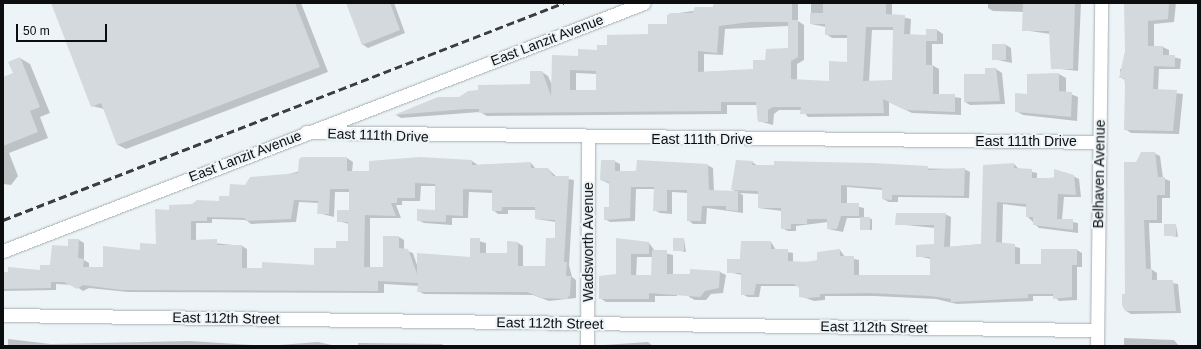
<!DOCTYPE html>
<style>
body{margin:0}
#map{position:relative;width:1201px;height:349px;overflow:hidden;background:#edf4f7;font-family:Helvetica,sans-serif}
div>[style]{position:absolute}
.shadow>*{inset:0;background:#0003}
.building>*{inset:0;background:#d3d9dc}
.roads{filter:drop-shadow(0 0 1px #a8afb1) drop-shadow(0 0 1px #a8afb1)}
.minor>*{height:13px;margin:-6.5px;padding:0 6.5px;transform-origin:6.5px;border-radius:6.5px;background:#fff}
.rail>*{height:3px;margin-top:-1.5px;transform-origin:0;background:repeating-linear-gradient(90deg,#3b3e40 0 8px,transparent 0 12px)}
span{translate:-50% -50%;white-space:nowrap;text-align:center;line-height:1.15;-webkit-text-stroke:4px #edf4f7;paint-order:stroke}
.street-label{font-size:14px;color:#0b0d0e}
.frame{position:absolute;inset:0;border:4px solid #0b0d0e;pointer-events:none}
.scale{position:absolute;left:16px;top:24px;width:91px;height:18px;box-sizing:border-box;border:2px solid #0b0d0e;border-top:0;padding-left:5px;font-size:12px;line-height:14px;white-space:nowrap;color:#0b0d0e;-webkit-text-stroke:3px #edf4f7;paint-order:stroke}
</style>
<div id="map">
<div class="shadow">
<div style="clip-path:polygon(52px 3px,301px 3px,328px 72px,126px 149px,118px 145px,104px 109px,92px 106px)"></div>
<div style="clip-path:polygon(347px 3px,394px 3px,405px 33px,368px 48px,362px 44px)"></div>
<div style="clip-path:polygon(evenodd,714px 3px,798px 3px,798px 21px,804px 25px,804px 60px,797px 64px,797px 80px,830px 82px,848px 63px,848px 38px,832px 38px,826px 34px,826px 27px,811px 24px,811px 3px,892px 3px,892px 15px,911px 19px,910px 36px,927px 36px,937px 30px,943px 34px,943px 44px,932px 44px,932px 65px,939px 69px,939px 95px,961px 98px,961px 115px,912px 113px,889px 102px,889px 116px,808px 117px,802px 110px,779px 110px,774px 114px,773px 125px,758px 121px,757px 105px,727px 105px,727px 114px,487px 116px,480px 112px,401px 118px,396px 115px,531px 85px,542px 72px,548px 76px,553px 87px,579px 57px,649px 35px,668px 24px,672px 14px,713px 8px,714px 3px,789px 26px,789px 49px,754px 70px,704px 72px,704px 54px,723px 55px,725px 29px,789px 26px,714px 3px,872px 30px,894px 30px,893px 81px,869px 82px,872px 30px,714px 3px,576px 73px,597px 74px,597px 91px,576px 91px,576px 73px)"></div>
<div style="clip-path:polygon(988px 3px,1081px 3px,1078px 71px,1052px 68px,1050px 34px,1023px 30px,1024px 12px,993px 11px,988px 8px)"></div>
<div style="clip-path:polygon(1128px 3px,1176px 3px,1174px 22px,1154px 24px,1154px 47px,1163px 47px,1169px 50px,1169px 56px,1181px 59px,1180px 69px,1159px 69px,1158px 91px,1183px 94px,1179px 134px,1131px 133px,1125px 129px,1125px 80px,1120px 77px,1120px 69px,1124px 69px,1126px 51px)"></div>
<div style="clip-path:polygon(1006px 45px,1011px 48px,1012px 63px,993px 59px)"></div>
<div style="clip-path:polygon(20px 58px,30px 64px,50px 113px,40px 117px,48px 138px,9px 153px,18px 176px,11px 185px,3px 184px,3px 78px,14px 74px)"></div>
<div style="clip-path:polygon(996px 69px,1002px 73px,1005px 104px,970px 105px,965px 102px,986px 75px)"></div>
<div style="clip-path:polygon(1059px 74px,1066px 78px,1066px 92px,1078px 97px,1077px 121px,1023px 115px,1016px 111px,1028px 95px,1028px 75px)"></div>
<div style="clip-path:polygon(1154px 153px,1160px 156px,1163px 178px,1170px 181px,1170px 198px,1162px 198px,1162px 223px,1149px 223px,1151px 269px,1157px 273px,1157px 281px,1178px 284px,1181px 313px,1131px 314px,1126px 311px,1136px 163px)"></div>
<div style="clip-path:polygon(evenodd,347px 158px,353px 162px,352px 172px,370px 172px,420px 158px,472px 161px,478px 165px,531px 163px,536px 169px,548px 169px,557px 177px,574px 180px,569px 265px,572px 277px,576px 280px,576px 298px,549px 301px,533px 295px,424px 294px,418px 291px,419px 286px,384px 284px,384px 293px,128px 292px,89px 288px,83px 291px,74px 285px,56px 284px,56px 290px,3px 291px,3px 273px,41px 271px,51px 266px,79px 240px,84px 243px,84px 260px,89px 263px,89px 268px,104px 268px,157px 245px,170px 211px,220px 202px,246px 186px,347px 158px,421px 186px,436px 186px,436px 211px,418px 220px,424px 223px,452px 225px,452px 218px,468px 218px,469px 192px,493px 193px,493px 210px,498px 214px,508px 214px,508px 210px,536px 210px,536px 219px,556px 222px,556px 239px,546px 267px,523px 267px,523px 246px,518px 243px,508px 254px,486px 254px,486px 243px,471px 239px,471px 258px,417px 265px,413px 253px,404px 250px,404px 240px,399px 237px,384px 268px,370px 268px,370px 218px,401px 218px,396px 205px,402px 205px,402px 201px,420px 201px,421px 186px,347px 158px,335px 192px,350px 192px,350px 211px,338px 221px,349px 224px,349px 242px,315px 266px,247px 269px,247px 249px,242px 246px,196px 241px,196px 223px,212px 223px,212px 219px,246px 220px,251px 224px,296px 222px,299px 202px,318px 203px,318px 213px,334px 217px,335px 192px)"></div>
<div style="clip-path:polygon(614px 161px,620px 164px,620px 172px,707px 165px,713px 168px,714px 191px,736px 192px,732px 189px,752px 162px,758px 166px,964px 169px,970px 172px,969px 198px,898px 197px,898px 202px,889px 202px,883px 199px,883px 190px,847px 187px,847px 204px,864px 208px,864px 218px,872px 219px,872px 230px,861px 229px,861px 218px,847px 218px,843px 232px,828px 229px,828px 222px,796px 226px,796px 231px,788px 231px,782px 228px,782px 211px,759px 208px,759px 194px,739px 193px,743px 195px,743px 213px,707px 208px,706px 224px,693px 224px,688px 220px,688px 193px,672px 192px,672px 214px,660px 213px,654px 210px,655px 189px,636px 189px,635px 221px,610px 222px,605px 219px,610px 208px,610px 184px,601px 180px)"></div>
<div style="clip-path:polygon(1014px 164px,1019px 169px,1037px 173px,1037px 179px,1073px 176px,1079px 179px,1081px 197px,1064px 197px,1062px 220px,1078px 223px,1078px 233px,1039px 228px,1027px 216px,1027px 207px,1003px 204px,1002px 243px,1020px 248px,1020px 265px,1042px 265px,1077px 250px,1082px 253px,1082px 267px,1077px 267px,1077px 300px,1059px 301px,1054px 296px,1033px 296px,1033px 301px,957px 304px,936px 299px,874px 296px,825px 296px,825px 300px,814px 301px,800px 296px,799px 286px,761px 286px,759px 297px,748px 297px,742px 294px,742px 275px,728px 272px,740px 260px,742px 242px,771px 242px,776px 250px,793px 253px,793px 263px,818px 261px,840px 250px,845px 257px,859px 260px,859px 276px,931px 276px,931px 259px,917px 256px,935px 245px,935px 228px,896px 224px,945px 214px,951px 217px,950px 247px,982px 244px,984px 166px)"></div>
<div style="clip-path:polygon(1176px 225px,1178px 237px,1165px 235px)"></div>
<div style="clip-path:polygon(evenodd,617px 239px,649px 243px,655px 251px,673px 255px,673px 275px,720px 272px,726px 275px,723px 293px,711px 294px,706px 300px,695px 300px,689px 297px,689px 288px,677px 288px,677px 296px,655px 296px,655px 302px,606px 302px,600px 298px,617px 275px,617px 239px,637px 257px,653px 257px,652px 276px,636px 276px,637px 257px)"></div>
<div style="clip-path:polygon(684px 239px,686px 252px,674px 250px)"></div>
<div style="clip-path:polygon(1124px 338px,1174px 340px,1179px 346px,1124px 346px)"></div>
<div style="clip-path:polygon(8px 339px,51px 344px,190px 341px,267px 346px,318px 342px,336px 346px,8px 346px)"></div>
<div style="clip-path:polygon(648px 342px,653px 346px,604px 346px,604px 345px)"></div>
<div style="clip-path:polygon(358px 343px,442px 344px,445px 346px,358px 346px)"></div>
<div style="clip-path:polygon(528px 345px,559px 346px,527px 346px)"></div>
</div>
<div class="building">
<div style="clip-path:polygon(51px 3px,295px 3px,320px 67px,117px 145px,101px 103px,91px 107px)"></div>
<div style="clip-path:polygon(346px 3px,390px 3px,400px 30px,362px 45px)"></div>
<div style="clip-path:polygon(evenodd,714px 3px,792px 3px,792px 20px,798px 20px,798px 57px,791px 61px,791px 79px,829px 81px,829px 61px,847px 62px,847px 35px,825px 35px,825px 24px,810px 24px,810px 13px,823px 13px,823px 3px,886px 3px,886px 14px,905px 15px,904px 34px,926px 35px,926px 29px,937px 29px,937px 41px,926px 41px,926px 65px,933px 65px,933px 94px,955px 94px,955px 112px,905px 110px,883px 99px,884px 113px,800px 114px,801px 107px,773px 107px,768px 110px,768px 122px,758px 122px,756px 102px,721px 102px,721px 111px,479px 113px,479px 109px,466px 109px,394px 115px,438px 97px,459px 97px,468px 91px,478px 90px,478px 85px,530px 84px,530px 71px,542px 71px,551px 96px,552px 55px,578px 56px,578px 49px,597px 50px,597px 45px,607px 45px,607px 35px,648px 34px,648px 24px,667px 24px,667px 15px,671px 13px,692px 13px,695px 7px,714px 7px,714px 3px,750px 22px,788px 22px,788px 48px,766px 49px,765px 60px,753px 60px,753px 69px,698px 72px,698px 51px,717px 53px,719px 26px,750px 22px,714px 3px,866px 27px,893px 27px,892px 80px,863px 81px,866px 27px,714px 3px,570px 70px,596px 71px,596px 90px,570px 90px,570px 70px)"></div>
<div style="clip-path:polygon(1023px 3px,1075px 3px,1073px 69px,1051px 69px,1049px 31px,1022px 31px)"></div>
<div style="clip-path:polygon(1124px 3px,1169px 3px,1168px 19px,1148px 21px,1148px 46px,1163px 46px,1163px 55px,1175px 55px,1175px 67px,1154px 66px,1153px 89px,1177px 90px,1173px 131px,1124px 130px,1125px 85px,1124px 78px,1119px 78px,1125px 51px)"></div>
<div style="clip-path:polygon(992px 44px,1006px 44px,1006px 60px,992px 60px)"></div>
<div style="clip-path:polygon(20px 57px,40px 107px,30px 111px,38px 132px,3px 146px,3px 77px,13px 73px,8px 62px)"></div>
<div style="clip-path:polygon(985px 68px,996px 68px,1000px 101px,964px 102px,964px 74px,985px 74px)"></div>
<div style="clip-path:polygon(1059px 73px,1059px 91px,1072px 92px,1071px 117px,1015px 112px,1015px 93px,1027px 94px,1027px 74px)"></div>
<div style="clip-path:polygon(1141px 152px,1155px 152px,1158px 177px,1165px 177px,1165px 195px,1157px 195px,1157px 220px,1144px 220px,1146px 269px,1152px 269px,1152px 280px,1173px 280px,1176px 311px,1125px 311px,1122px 305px,1122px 294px,1125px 294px,1124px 162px,1136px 162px)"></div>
<div style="clip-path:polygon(evenodd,302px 157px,347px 157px,347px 171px,369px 171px,369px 161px,420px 157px,472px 160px,472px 165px,531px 162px,531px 168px,548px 168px,553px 176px,569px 176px,564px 262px,567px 262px,566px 276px,571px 276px,570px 295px,567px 299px,542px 298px,527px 292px,417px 292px,418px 283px,378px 281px,378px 291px,121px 290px,83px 285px,77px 289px,64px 282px,51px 282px,51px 288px,3px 289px,3px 272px,8px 272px,8px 267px,40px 270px,40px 265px,50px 265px,52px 245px,68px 246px,68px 239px,79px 239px,78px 258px,84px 259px,83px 267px,103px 267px,103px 246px,140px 250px,140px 243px,156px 244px,155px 209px,169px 210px,169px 205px,192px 204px,197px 200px,219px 201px,219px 196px,229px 196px,230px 184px,245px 185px,250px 177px,298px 173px,299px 159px,302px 157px,415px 183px,435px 184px,435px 210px,417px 209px,417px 221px,446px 222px,446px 215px,463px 216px,463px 189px,492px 190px,492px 211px,502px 211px,502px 207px,535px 207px,535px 219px,555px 220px,555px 238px,546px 238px,545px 266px,518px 266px,518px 242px,507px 241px,507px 253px,480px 253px,480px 238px,470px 238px,470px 257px,417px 253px,417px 274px,408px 249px,399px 248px,399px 236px,383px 236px,383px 267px,364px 267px,365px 215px,396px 216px,391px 203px,397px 203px,397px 198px,415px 198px,415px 183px,302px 157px,330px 189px,349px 189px,349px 210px,337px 210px,337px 222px,348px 222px,348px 241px,336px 241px,336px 248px,314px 248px,314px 265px,262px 262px,262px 268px,242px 268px,242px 245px,217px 245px,217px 239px,191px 240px,191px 221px,207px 221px,207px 217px,245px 218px,245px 221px,291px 219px,294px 200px,318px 201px,317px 214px,329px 214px,330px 189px)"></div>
<div style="clip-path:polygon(601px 160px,615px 160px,615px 171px,636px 171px,637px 160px,708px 164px,709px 190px,738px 191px,738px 211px,726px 210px,726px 206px,702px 206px,701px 221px,687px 221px,687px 190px,667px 190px,667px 211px,653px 211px,654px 187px,631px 187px,630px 218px,604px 220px,604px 207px,609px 207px,609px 182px,600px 180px)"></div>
<div style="clip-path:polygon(736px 160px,753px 161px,752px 165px,774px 165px,774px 161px,873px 163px,928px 166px,928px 170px,965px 168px,964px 196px,892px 195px,892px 200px,882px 199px,882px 188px,841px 185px,841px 203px,859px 203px,859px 216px,841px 216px,837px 229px,827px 229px,827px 219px,807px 219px,807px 224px,791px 224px,791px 229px,781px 229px,781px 208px,758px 208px,758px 191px,731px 190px)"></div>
<div style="clip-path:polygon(1014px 163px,1014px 168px,1032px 169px,1032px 178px,1054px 178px,1054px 169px,1074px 175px,1076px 195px,1058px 194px,1057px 219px,1073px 219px,1073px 230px,1033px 225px,1033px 217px,1026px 217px,1026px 204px,997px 202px,996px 242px,1015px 244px,1015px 264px,1041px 264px,1041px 249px,1077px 249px,1077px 265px,1072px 265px,1072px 297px,1053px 299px,1053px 294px,1028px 294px,1028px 298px,951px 302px,951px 299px,930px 296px,868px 293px,820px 294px,820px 297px,807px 298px,799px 297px,799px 288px,794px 284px,756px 284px,754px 295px,741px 295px,741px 273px,727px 273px,727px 259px,740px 259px,741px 241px,771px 241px,771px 249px,788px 249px,788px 261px,809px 262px,817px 260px,817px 252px,840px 249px,840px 256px,854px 256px,854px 275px,930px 275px,930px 257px,916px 257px,916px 245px,934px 244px,934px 225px,895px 225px,896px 213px,946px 213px,944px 247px,981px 244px,983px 165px)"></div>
<div style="clip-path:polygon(860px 217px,870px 217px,870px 230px,860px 230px)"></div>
<div style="clip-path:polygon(1164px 224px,1176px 224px,1176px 236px,1164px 236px)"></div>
<div style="clip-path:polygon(616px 238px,649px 242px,649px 254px,631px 254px,631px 275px,651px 275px,652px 250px,667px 250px,667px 274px,690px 274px,690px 269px,720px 271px,719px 288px,705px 291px,700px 297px,649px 293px,649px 299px,599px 299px,599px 276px,616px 274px)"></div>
<div style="clip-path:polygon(673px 238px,684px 238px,684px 251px,673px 251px)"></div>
</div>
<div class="roads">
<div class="minor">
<div style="left:306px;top:132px;width:793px;rotate:0.72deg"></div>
<div style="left:3px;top:251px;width:687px;rotate:-21.15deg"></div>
<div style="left:3px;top:315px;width:1094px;rotate:0.79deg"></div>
<div style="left:587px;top:346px;width:208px;rotate:-89.7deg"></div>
<div style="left:1097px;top:346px;width:343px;rotate:-89.3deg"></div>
</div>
</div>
<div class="rail">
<div style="left:3px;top:220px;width:601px;rotate:-21.18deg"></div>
</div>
<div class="street-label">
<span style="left:547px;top:40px;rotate:-21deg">East Lanzit Avenue</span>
<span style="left:378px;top:135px;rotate:2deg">East 111th Drive</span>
<span style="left:702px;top:139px">East 111th Drive</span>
<span style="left:1026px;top:141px">East 111th Drive</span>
<span style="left:245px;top:156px;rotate:-21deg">East Lanzit Avenue</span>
<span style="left:1099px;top:174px;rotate:-89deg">Belhaven Avenue</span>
<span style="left:588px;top:242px;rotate:-90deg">Wadsworth Avenue</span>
<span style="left:226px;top:318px;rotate:1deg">East 112th Street</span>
<span style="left:550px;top:323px;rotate:1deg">East 112th Street</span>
<span style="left:874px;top:327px;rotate:1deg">East 112th Street</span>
</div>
<div class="frame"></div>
<div class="scale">50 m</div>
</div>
